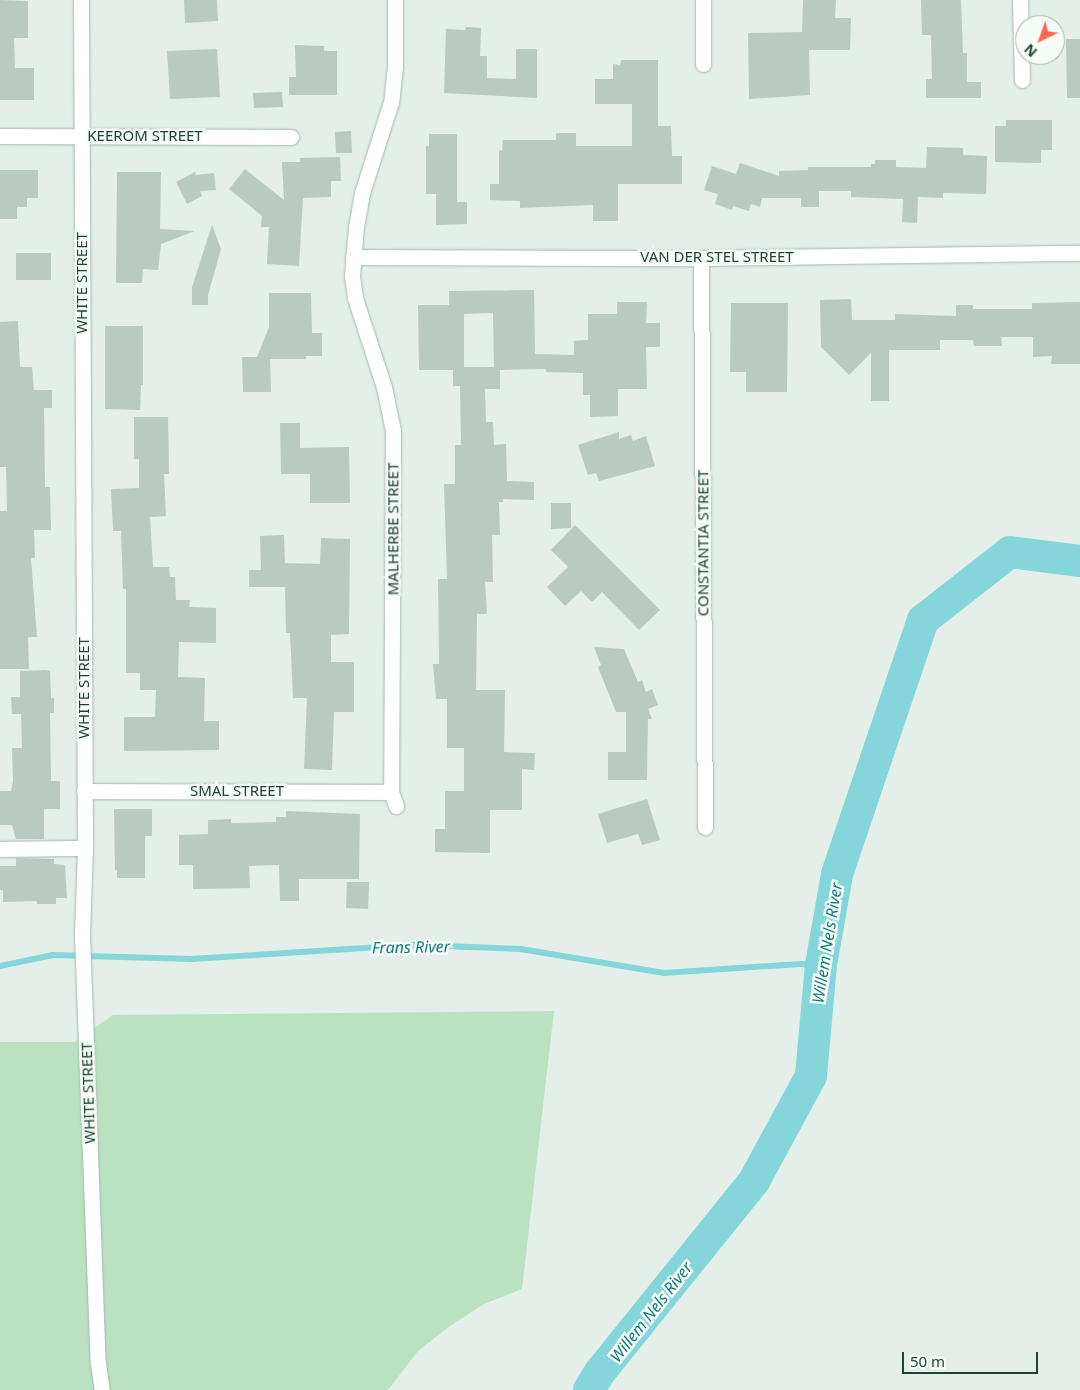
<!DOCTYPE html>
<style>
body{margin:0}
#map{position:relative;width:1080px;height:1390px;overflow:hidden;background:#e3efe8;font-family:"Noto Sans",sans-serif}
div>[style]{position:absolute}
.green>*{inset:0;background:#bae2c0}
.stream>*{height:5.5px;margin:-2.75px;padding:0 2.75px;transform-origin:2.75px;border-radius:2.75px;background:#85d6da}
.river>*{height:32px;margin:-16px;padding:0 16px;transform-origin:16px;border-radius:16px;background:#85d6da}
.building>*{inset:0;background:#b8cac1}
.roads{filter:drop-shadow(0 0 1px #a5b8af) drop-shadow(0 0 1px #a5b8af)}
.minor>*{height:15px;margin:-7.5px;padding:0 7.5px;transform-origin:7.5px;border-radius:7.5px;background:#fff}
span{translate:-50% -50%;white-space:nowrap;text-align:center;line-height:1.15;-webkit-text-stroke:5px #f5fbf7;paint-order:stroke}
.street-label{font-size:15px;color:#204336}
.water-label{font-size:16px;color:#127b81;font-style:italic}
.north{position:absolute;left:1015px;top:15px;width:50px;height:50px;box-sizing:border-box;background:#f5fbf7;border:1px solid #a0b1aa;border-radius:50%;rotate:222deg;font-size:14px;font-weight:700;line-height:20px;text-align:center;color:#204336}
.north::after{content:'';display:block;margin:auto;width:18px;height:22px;background:#ff6951;clip-path:polygon(50% 0,100% 100%,50% 72%,0 100%)}
.scale{position:absolute;left:902px;top:1352px;width:136px;height:22px;box-sizing:border-box;border:2px solid #204336;border-top:0;padding-left:6px;font-size:15px;line-height:18px;white-space:nowrap;color:#204336;-webkit-text-stroke:4px #f5fbf7;paint-order:stroke}
</style>
<div id="map">
<div class="green">
<div style="clip-path:polygon(554px 1011px,522px 1289px,484px 1304px,450px 1326px,418px 1351px,388px 1390px,0 1390px,0 1042px,74px 1042px,113px 1015px)"></div>
</div>
<div class="stream">
<div style="left:0;top:966px;width:54px;rotate:-11.7deg"></div>
<div style="left:53px;top:955px;width:138px;rotate:1.7deg"></div>
<div style="left:191px;top:959px;width:225px;rotate:-3.6deg"></div>
<div style="left:416px;top:945px;width:105px;rotate:2.2deg"></div>
<div style="left:521px;top:949px;width:145px;rotate:9.5deg"></div>
<div style="left:664px;top:973px;width:137px;rotate:-3.8deg"></div>
<div style="left:801px;top:964px;width:20px;rotate:3deg"></div>
</div>
<div class="river">
<div style="left:589px;top:1390px;width:21px;rotate:-59deg"></div>
<div style="left:600px;top:1372px;width:245px;rotate:-51.1deg"></div>
<div style="left:754px;top:1181px;width:119px;rotate:-61.5deg"></div>
<div style="left:811px;top:1076px;width:111px;rotate:-84.9deg"></div>
<div style="left:821px;top:965px;width:92px;rotate:-80deg"></div>
<div style="left:837px;top:874px;width:268px;rotate:-71.3deg"></div>
<div style="left:923px;top:620px;width:110px;rotate:-38deg"></div>
<div style="left:1010px;top:552px;width:71px;rotate:7.3deg"></div>
</div>
<div class="building">
<div style="clip-path:polygon(0 0,28px 1px,28px 38px,14px 38px,15px 68px,34px 68px,34px 100px,0 100px)"></div>
<div style="clip-path:polygon(184px 0,217px 0,218px 21px,185px 23px)"></div>
<div style="clip-path:polygon(803px 0,836px 0,835px 18px,851px 18px,850px 50px,809px 50px,810px 95px,749px 99px,748px 33px,802px 32px)"></div>
<div style="clip-path:polygon(921px 0,961px 0,963px 53px,967px 53px,967px 82px,981px 82px,981px 98px,926px 98px,926px 79px,932px 79px,931px 35px,922px 35px)"></div>
<div style="clip-path:polygon(466px 27px,481px 28px,480px 56px,487px 56px,487px 78px,516px 79px,516px 49px,537px 49px,537px 98px,444px 93px,446px 29px,465px 30px)"></div>
<div style="clip-path:polygon(1066px 39px,1080px 39px,1080px 98px,1067px 98px)"></div>
<div style="clip-path:polygon(295px 45px,324px 46px,324px 51px,337px 51px,337px 95px,289px 95px,289px 77px,296px 77px)"></div>
<div style="clip-path:polygon(217px 49px,220px 97px,170px 99px,167px 51px)"></div>
<div style="clip-path:polygon(621px 60px,658px 60px,658px 126px,671px 126px,672px 156px,682px 156px,682px 184px,618px 184px,618px 221px,593px 221px,593px 205px,520px 208px,520px 201px,490px 200px,490px 184px,499px 184px,499px 150px,502px 151px,503px 140px,556px 140px,556px 133px,576px 133px,576px 146px,632px 146px,632px 104px,595px 104px,595px 79px,613px 79px,613px 64px,620px 65px)"></div>
<div style="clip-path:polygon(282px 92px,283px 107px,254px 108px,253px 93px)"></div>
<div style="clip-path:polygon(1006px 120px,1052px 120px,1052px 150px,1041px 150px,1041px 163px,995px 162px,995px 126px,1006px 126px)"></div>
<div style="clip-path:polygon(351px 131px,352px 153px,336px 153px,335px 132px)"></div>
<div style="clip-path:polygon(429px 134px,457px 134px,457px 202px,467px 202px,467px 224px,436px 225px,436px 194px,426px 194px,426px 146px,429px 146px)"></div>
<div style="clip-path:polygon(927px 147px,963px 148px,963px 155px,987px 156px,986px 194px,943px 193px,943px 198px,918px 197px,917px 223px,902px 222px,903px 199px,851px 197px,851px 191px,819px 191px,819px 207px,801px 207px,801px 198px,762px 198px,760px 207px,751px 204px,749px 211px,733px 206px,732px 210px,715px 204px,718px 194px,704px 190px,712px 166px,736px 174px,740px 163px,779px 176px,779px 171px,808px 170px,808px 167px,871px 167px,871px 164px,875px 164px,875px 160px,896px 160px,896px 167px,926px 168px)"></div>
<div style="clip-path:polygon(340px 157px,341px 181px,331px 181px,331px 197px,303px 198px,299px 266px,267px 264px,269px 227px,261px 227px,262px 216px,229px 189px,245px 169px,284px 200px,282px 162px,300px 162px,300px 158px)"></div>
<div style="clip-path:polygon(0 170px,38px 170px,38px 198px,27px 198px,27px 207px,17px 207px,17px 219px,0 219px)"></div>
<div style="clip-path:polygon(117px 172px,161px 172px,160px 229px,195px 231px,161px 244px,158px 270px,143px 269px,142px 283px,116px 283px)"></div>
<div style="clip-path:polygon(195px 172px,196px 175px,214px 173px,216px 190px,200px 191px,202px 196px,187px 204px,176px 182px)"></div>
<div style="clip-path:polygon(212px 225px,221px 249px,208px 295px,208px 305px,192px 305px,192px 287px)"></div>
<div style="clip-path:polygon(16px 253px,51px 253px,51px 280px,16px 280px)"></div>
<div style="clip-path:polygon(evenodd,534px 290px,535px 354px,574px 355px,574px 341px,588px 340px,588px 314px,617px 314px,617px 302px,647px 302px,646px 323px,660px 323px,660px 347px,646px 347px,647px 389px,618px 389px,618px 416px,590px 417px,590px 395px,583px 395px,583px 373px,546px 372px,546px 369px,500px 370px,500px 389px,485px 389px,486px 422px,493px 422px,494px 445px,506px 444px,507px 481px,534px 482px,534px 500px,503px 499px,503px 502px,499px 502px,500px 535px,492px 535px,493px 582px,485px 582px,487px 614px,477px 614px,476px 690px,505px 690px,504px 752px,535px 753px,534px 770px,522px 769px,522px 810px,490px 810px,490px 853px,435px 852px,435px 829px,445px 829px,445px 791px,464px 791px,464px 748px,447px 748px,447px 699px,436px 699px,433px 664px,439px 664px,438px 579px,447px 579px,444px 484px,455px 484px,455px 445px,461px 445px,460px 386px,453px 386px,453px 370px,419px 370px,418px 305px,449px 305px,449px 291px,534px 290px,493px 313px,494px 367px,464px 367px,464px 314px,493px 313px)"></div>
<div style="clip-path:polygon(269px 293px,311px 293px,312px 333px,322px 333px,322px 356px,306px 356px,306px 359px,270px 359px,271px 392px,243px 392px,242px 357px,257px 357px,269px 327px)"></div>
<div style="clip-path:polygon(851px 299px,852px 320px,895px 320px,895px 314px,956px 316px,956px 305px,973px 305px,973px 309px,1032px 309px,1032px 303px,1080px 302px,1080px 364px,1051px 364px,1052px 356px,1033px 357px,1033px 337px,1001px 337px,1002px 346px,974px 346px,973px 340px,940px 340px,940px 350px,889px 350px,889px 401px,871px 401px,871px 353px,849px 375px,821px 347px,820px 300px)"></div>
<div style="clip-path:polygon(731px 303px,788px 303px,787px 392px,746px 392px,746px 372px,730px 372px)"></div>
<div style="clip-path:polygon(18px 321px,20px 367px,32px 367px,34px 390px,52px 390px,52px 408px,44px 408px,45px 487px,50px 487px,51px 530px,34px 530px,35px 558px,31px 558px,37px 637px,28px 637px,29px 669px,0 669px,0 511px,7px 511px,6px 467px,0 467px,0 322px)"></div>
<div style="clip-path:polygon(105px 326px,143px 326px,143px 385px,141px 385px,140px 410px,105px 409px)"></div>
<div style="clip-path:polygon(134px 417px,168px 417px,169px 474px,164px 474px,166px 516px,150px 517px,153px 567px,169px 567px,170px 577px,175px 577px,176px 600px,190px 600px,189px 607px,216px 608px,216px 643px,179px 642px,178px 677px,205px 678px,204px 721px,219px 721px,219px 750px,124px 751px,124px 717px,155px 717px,156px 690px,140px 690px,140px 673px,126px 673px,126px 589px,123px 589px,121px 531px,113px 531px,111px 489px,139px 488px,139px 459px,134px 459px)"></div>
<div style="clip-path:polygon(280px 423px,300px 423px,300px 448px,349px 447px,350px 503px,310px 503px,310px 474px,281px 474px)"></div>
<div style="clip-path:polygon(619px 432px,619px 439px,631px 435px,633px 441px,646px 436px,655px 466px,599px 481px,596px 473px,588px 475px,578px 445px)"></div>
<div style="clip-path:polygon(551px 503px,571px 503px,571px 528px,551px 529px)"></div>
<div style="clip-path:polygon(575px 525px,660px 610px,639px 630px,602px 592px,592px 602px,581px 591px,565px 606px,547px 587px,568px 567px,551px 550px)"></div>
<div style="clip-path:polygon(284px 535px,285px 563px,320px 564px,321px 538px,350px 539px,349px 634px,331px 635px,331px 662px,354px 662px,354px 712px,334px 712px,332px 770px,304px 769px,307px 698px,293px 698px,290px 633px,286px 633px,285px 587px,249px 587px,249px 570px,261px 570px,260px 536px)"></div>
<div style="clip-path:polygon(594px 647px,624px 649px,638px 682px,642px 680px,646px 692px,652px 689px,658px 705px,648px 709px,652px 719px,648px 719px,647px 780px,608px 780px,608px 752px,626px 752px,626px 712px,616px 712px,598px 667px,601px 665px)"></div>
<div style="clip-path:polygon(46px 670px,50px 671px,51px 698px,54px 698px,54px 713px,50px 713px,51px 781px,60px 781px,60px 809px,44px 809px,44px 839px,16px 839px,12px 825px,0 825px,0 791px,11px 791px,13px 781px,12px 748px,22px 748px,21px 714px,12px 714px,11px 697px,20px 697px,20px 671px)"></div>
<div style="clip-path:polygon(647px 799px,660px 840px,642px 845px,638px 834px,607px 843px,598px 814px)"></div>
<div style="clip-path:polygon(114px 809px,152px 809px,152px 836px,145px 836px,145px 878px,117px 878px,117px 870px,115px 870px)"></div>
<div style="clip-path:polygon(286px 811px,360px 814px,359px 879px,299px 879px,299px 901px,280px 901px,279px 865px,249px 866px,250px 888px,193px 889px,193px 865px,179px 865px,179px 835px,208px 834px,208px 820px,231px 819px,231px 823px,276px 822px,276px 817px,286px 817px)"></div>
<div style="clip-path:polygon(16px 858px,54px 859px,54px 864px,65px 865px,67px 898px,56px 898px,56px 904px,37px 904px,37px 901px,3px 902px,3px 890px,0 890px,0 866px,16px 866px)"></div>
<div style="clip-path:polygon(347px 882px,369px 882px,368px 909px,346px 908px)"></div>
</div>
<div class="roads">
<div class="minor">
<div style="left:81px;top:0;width:848px;rotate:89.73deg"></div>
<div style="left:85px;top:848px;width:87px;rotate:92deg"></div>
<div style="left:82px;top:935px;width:428px;rotate:87.9deg"></div>
<div style="left:98px;top:1363px;width:27px;rotate:82deg"></div>
<div style="left:395px;top:0;width:66px;rotate:90deg"></div>
<div style="left:395px;top:66px;width:36px;rotate:96deg"></div>
<div style="left:391px;top:102px;width:96px;rotate:107.7deg"></div>
<div style="left:362px;top:193px;width:34px;rotate:100deg"></div>
<div style="left:356px;top:226px;width:50px;rotate:94.6deg"></div>
<div style="left:352px;top:276px;width:22px;rotate:82deg"></div>
<div style="left:355px;top:298px;width:94px;rotate:72deg"></div>
<div style="left:384px;top:387px;width:45px;rotate:78.4deg"></div>
<div style="left:393px;top:431px;width:361px;rotate:90.3deg"></div>
<div style="left:391px;top:792px;width:15px;rotate:70deg"></div>
<div style="left:703px;top:0;width:64px;rotate:90deg"></div>
<div style="left:1020px;top:0;width:80px;rotate:88.6deg"></div>
<div style="left:0;top:136px;width:291px;rotate:0.2deg"></div>
<div style="left:353px;top:257px;width:348px;rotate:0.2deg"></div>
<div style="left:701px;top:258px;width:379px;rotate:-0.8deg"></div>
<div style="left:701px;top:258px;width:569px;rotate:89.6deg"></div>
<div style="left:84px;top:791px;width:307px;rotate:0.2deg"></div>
<div style="left:0;top:849px;width:85px;rotate:-0.7deg"></div>
</div>
</div>
<div class="street-label">
<span style="left:145px;top:136px">KEEROM STREET</span>
<span style="left:717px;top:257px">VAN DER STEL STREET</span>
<span style="left:82px;top:283px;rotate:-90deg">WHITE STREET</span>
<span style="left:393px;top:529px;rotate:-90deg">MALHERBE STREET</span>
<span style="left:703px;top:543px;rotate:-90deg">CONSTANTIA STREET</span>
<span style="left:84px;top:688px;rotate:-90deg">WHITE STREET</span>
<span style="left:237px;top:791px">SMAL STREET</span>
<span style="left:88px;top:1093px;rotate:-92deg">WHITE STREET</span>
</div>
<div class="water-label">
<span style="left:827px;top:943px;rotate:-81deg">Willem Nels River</span>
<span style="left:411px;top:947px;rotate:-1deg">Frans River</span>
<span style="left:651px;top:1312px;rotate:-52deg">Willem Nels River</span>
</div>
<div class="north">N</div>
<div class="scale">50 m</div>
</div>
